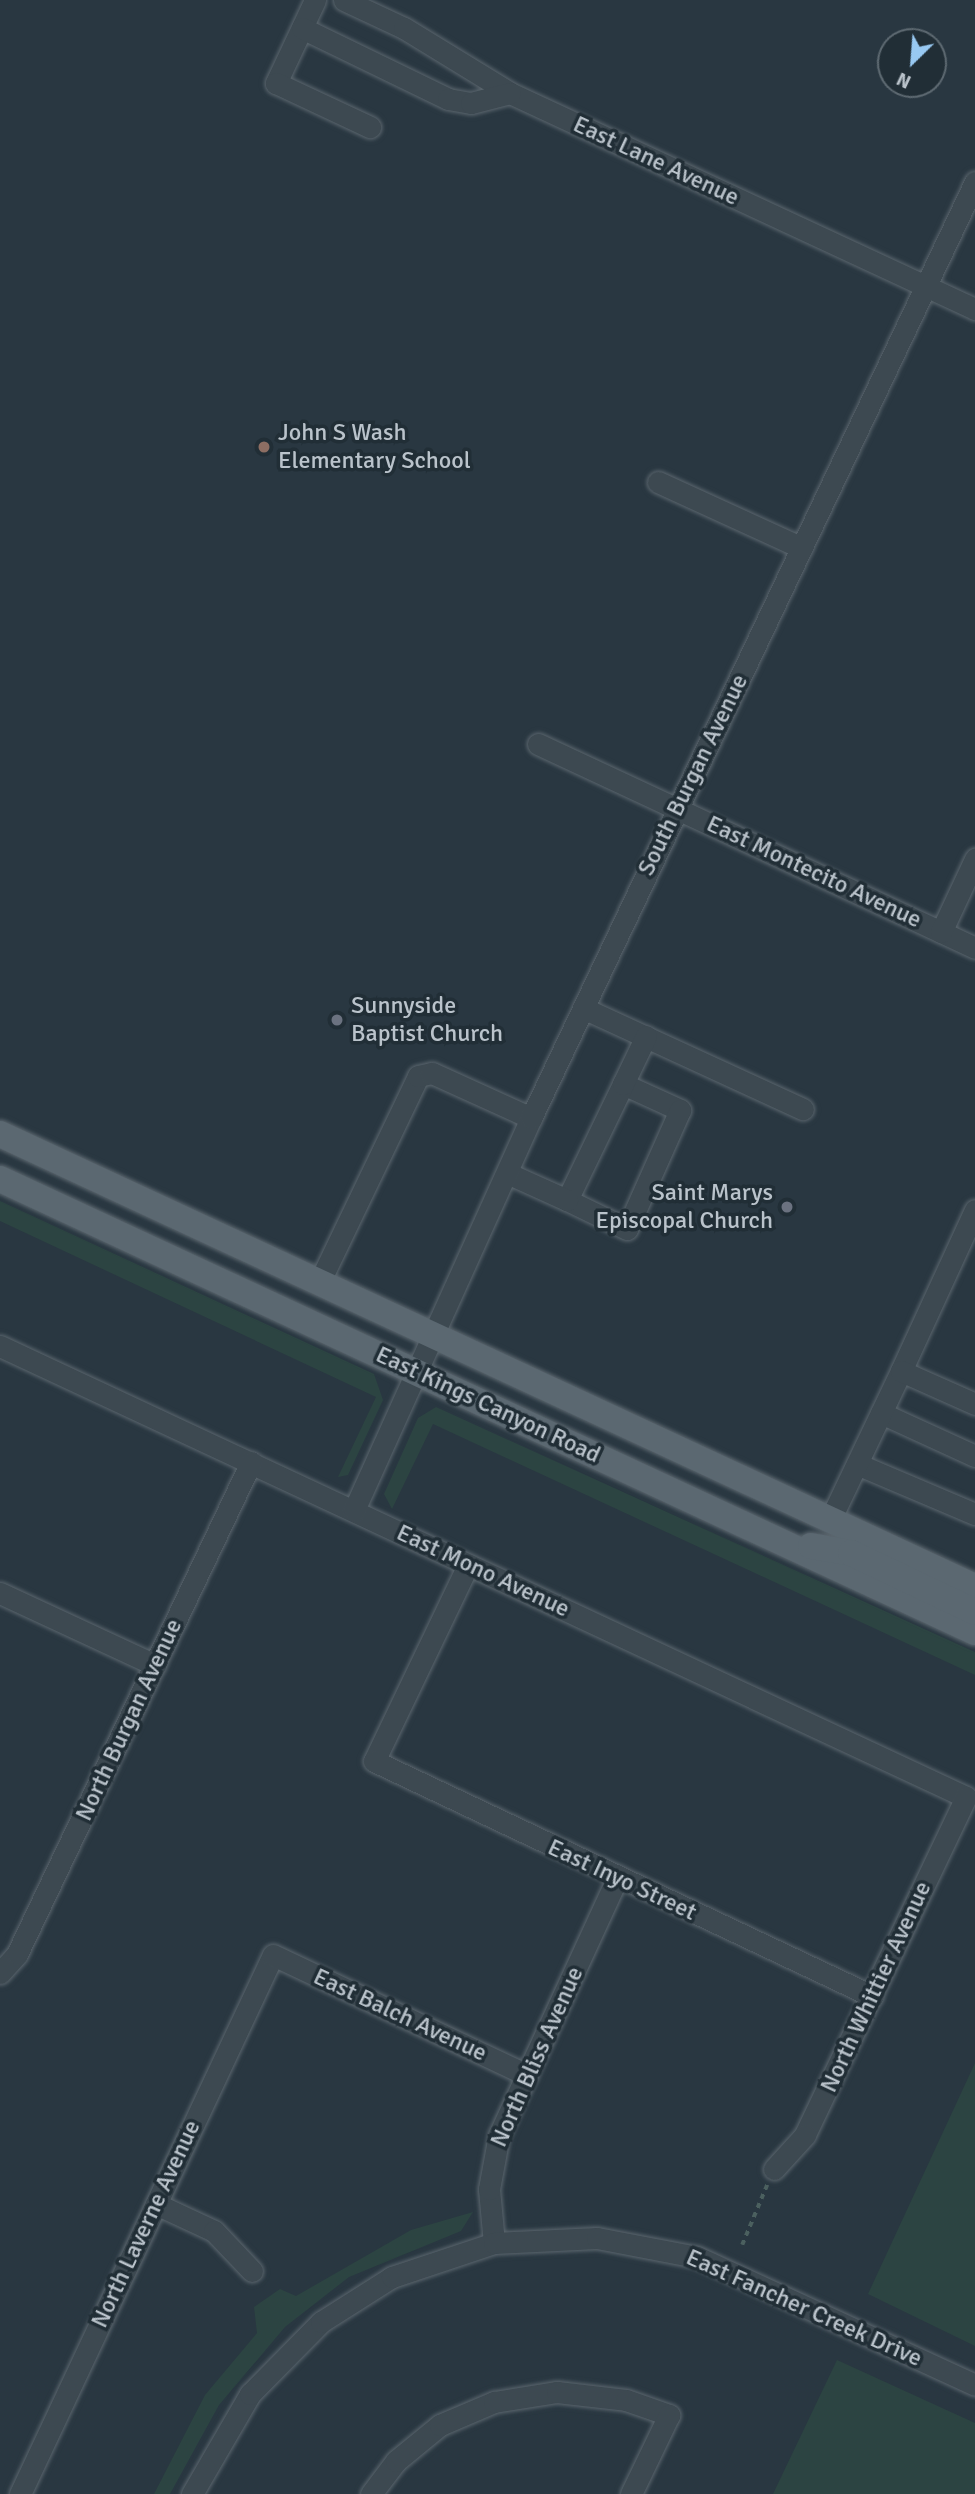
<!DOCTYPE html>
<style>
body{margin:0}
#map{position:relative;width:975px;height:2494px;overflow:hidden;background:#293741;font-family:Signika,sans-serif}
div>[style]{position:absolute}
.green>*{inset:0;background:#2c4442}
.path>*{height:3.5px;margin-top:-1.75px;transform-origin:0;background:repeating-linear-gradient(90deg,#4b605f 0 5px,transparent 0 10px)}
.roads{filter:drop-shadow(0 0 2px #5b666e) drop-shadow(0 0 2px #5b666e)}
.minor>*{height:21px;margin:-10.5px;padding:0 10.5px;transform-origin:10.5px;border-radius:10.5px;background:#3d4951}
.major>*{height:26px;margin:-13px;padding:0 13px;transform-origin:13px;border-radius:13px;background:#5b6871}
.dots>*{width:19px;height:19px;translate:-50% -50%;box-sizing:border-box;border:4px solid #212e36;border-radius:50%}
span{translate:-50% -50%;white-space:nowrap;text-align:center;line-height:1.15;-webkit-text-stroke:7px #212e36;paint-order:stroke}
.street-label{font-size:24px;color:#bac3cb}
.poi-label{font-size:24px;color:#bac3cb}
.left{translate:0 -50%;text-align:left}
.right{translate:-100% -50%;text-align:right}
.north{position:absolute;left:877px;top:28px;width:70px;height:70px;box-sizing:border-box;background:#212e36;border:2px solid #5e6a72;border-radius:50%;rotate:205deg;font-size:19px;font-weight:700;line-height:28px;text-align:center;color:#bac3cb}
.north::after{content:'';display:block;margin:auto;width:24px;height:32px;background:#98c9f2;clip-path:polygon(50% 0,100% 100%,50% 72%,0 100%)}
</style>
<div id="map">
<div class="green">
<div style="clip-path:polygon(0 1201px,374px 1374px,383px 1400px,348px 1475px,338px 1477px,376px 1397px,0 1221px)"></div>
<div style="clip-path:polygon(436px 1407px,975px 1652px,975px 1675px,433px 1424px,392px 1509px,384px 1494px,418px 1418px)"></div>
<div style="clip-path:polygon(975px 2063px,975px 2346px,868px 2294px)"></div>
<div style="clip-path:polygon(473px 2212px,461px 2231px,349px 2277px,285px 2327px,219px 2405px,170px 2494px,154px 2494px,205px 2395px,257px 2333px,254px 2307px,280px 2289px,296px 2296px,411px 2230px)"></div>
<div style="clip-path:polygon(837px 2360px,975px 2423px,975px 2494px,773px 2494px)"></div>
</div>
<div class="path">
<div style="left:742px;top:2245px;width:65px;rotate:-67.4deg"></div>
</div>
<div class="roads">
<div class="minor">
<div style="left:315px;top:0;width:92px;rotate:115.2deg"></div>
<div style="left:276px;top:83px;width:104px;rotate:25.1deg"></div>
<div style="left:344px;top:0;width:66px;rotate:25deg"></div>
<div style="left:404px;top:28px;width:124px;rotate:31.5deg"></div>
<div style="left:510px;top:93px;width:513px;rotate:24.92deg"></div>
<div style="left:302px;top:28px;width:162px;rotate:25.9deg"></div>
<div style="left:448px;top:99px;width:23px;rotate:10deg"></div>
<div style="left:471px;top:103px;width:40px;rotate:-14.4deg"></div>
<div style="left:658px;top:482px;width:158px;rotate:24.6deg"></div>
<div style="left:538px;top:744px;width:482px;rotate:25deg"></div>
<div style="left:941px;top:932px;width:81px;rotate:-65deg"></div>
<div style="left:583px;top:1008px;width:242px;rotate:24.7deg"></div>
<div style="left:623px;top:1084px;width:63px;rotate:24.5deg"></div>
<div style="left:680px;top:1110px;width:130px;rotate:114deg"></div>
<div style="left:627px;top:1229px;width:67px;rotate:-154.2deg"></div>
<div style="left:567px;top:1200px;width:129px;rotate:-64.2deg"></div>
<div style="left:623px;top:1084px;width:53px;rotate:-64.4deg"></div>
<div style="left:507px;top:1173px;width:66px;rotate:24.2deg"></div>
<div style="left:319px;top:1283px;width:229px;rotate:-64.4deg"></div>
<div style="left:418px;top:1076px;width:14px;rotate:-12deg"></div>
<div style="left:432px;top:1073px;width:109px;rotate:24.4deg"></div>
<div style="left:0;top:1346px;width:1066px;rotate:25.03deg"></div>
<div style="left:966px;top:1797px;width:374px;rotate:115.5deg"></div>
<div style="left:805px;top:2135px;width:46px;rotate:132.4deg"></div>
<div style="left:901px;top:1371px;width:177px;rotate:-65.3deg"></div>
<div style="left:881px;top:1413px;width:103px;rotate:24.6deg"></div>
<div style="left:857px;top:1464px;width:128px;rotate:23deg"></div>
<div style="left:354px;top:1510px;width:430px;rotate:-65.7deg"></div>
<div style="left:531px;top:1118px;width:1036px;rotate:-64.62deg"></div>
<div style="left:830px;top:1520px;width:165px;rotate:-64.5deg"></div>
<div style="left:901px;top:1371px;width:81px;rotate:24deg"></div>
<div style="left:468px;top:1565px;width:217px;rotate:115.6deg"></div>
<div style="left:374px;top:1761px;width:551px;rotate:25.26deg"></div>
<div style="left:0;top:1593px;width:171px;rotate:24.9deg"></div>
<div style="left:0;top:1973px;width:25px;rotate:-48deg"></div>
<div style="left:17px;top:1954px;width:545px;rotate:-64.56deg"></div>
<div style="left:156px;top:2204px;width:64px;rotate:25deg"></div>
<div style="left:214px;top:2231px;width:55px;rotate:46.5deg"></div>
<div style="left:494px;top:2243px;width:54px;rotate:-95.3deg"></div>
<div style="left:489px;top:2189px;width:55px;rotate:-79.5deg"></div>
<div style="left:499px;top:2135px;width:283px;rotate:-65.3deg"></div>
<div style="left:20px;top:2494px;width:595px;rotate:-64.86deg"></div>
<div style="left:273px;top:1955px;width:281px;rotate:25.3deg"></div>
<div style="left:192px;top:2494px;width:116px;rotate:-59.9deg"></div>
<div style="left:250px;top:2394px;width:101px;rotate:-45.4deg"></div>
<div style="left:321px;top:2322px;width:84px;rotate:-32.4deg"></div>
<div style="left:392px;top:2277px;width:108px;rotate:-18.4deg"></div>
<div style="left:494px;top:2243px;width:103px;rotate:-2.8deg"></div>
<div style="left:597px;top:2238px;width:102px;rotate:10.8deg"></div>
<div style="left:697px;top:2257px;width:306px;rotate:24.7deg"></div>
<div style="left:371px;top:2494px;width:41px;rotate:-52.9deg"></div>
<div style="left:396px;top:2461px;width:57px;rotate:-39.3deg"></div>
<div style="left:440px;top:2425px;width:59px;rotate:-23.1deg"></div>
<div style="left:494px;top:2402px;width:64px;rotate:-9deg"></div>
<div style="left:557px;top:2392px;width:69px;rotate:6.6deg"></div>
<div style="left:626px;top:2400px;width:46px;rotate:19.2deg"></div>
<div style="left:669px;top:2415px;width:88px;rotate:115.7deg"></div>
</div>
<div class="major">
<div style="left:0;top:1134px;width:1075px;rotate:24.92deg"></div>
<div style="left:0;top:1179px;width:1075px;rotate:24.92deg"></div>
<div style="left:811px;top:1546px;width:41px;rotate:9.9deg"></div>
<div style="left:851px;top:1553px;width:137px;rotate:25.4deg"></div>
</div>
</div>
<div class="dots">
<div style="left:264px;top:447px;background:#8d6e63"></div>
<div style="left:337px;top:1020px;background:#6b7280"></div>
<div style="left:787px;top:1207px;background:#6b7280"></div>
</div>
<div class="street-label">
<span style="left:656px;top:161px;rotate:25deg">East Lane Avenue</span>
<span style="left:693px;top:775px;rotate:-64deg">South Burgan Avenue</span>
<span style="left:814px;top:872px;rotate:25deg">East Montecito Avenue</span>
<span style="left:488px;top:1405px;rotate:25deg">East Kings Canyon Road</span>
<span style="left:483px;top:1571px;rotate:25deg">East Mono Avenue</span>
<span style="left:129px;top:1720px;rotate:-65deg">North Burgan Avenue</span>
<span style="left:622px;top:1880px;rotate:25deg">East Inyo Street</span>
<span style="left:876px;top:1987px;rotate:-65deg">North Whittier Avenue</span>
<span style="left:400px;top:2015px;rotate:25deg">East Balch Avenue</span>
<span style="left:537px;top:2057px;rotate:-66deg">North Bliss Avenue</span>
<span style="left:146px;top:2224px;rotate:-65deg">North Laverne Avenue</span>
<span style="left:804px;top:2308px;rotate:24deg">East Fancher Creek Drive</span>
</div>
<div class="poi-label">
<span class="left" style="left:278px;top:447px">John S Wash<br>Elementary School</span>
<span class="left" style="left:351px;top:1020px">Sunnyside<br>Baptist Church</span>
<span class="right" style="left:773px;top:1207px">Saint Marys<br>Episcopal Church</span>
</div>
<div class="north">N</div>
</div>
